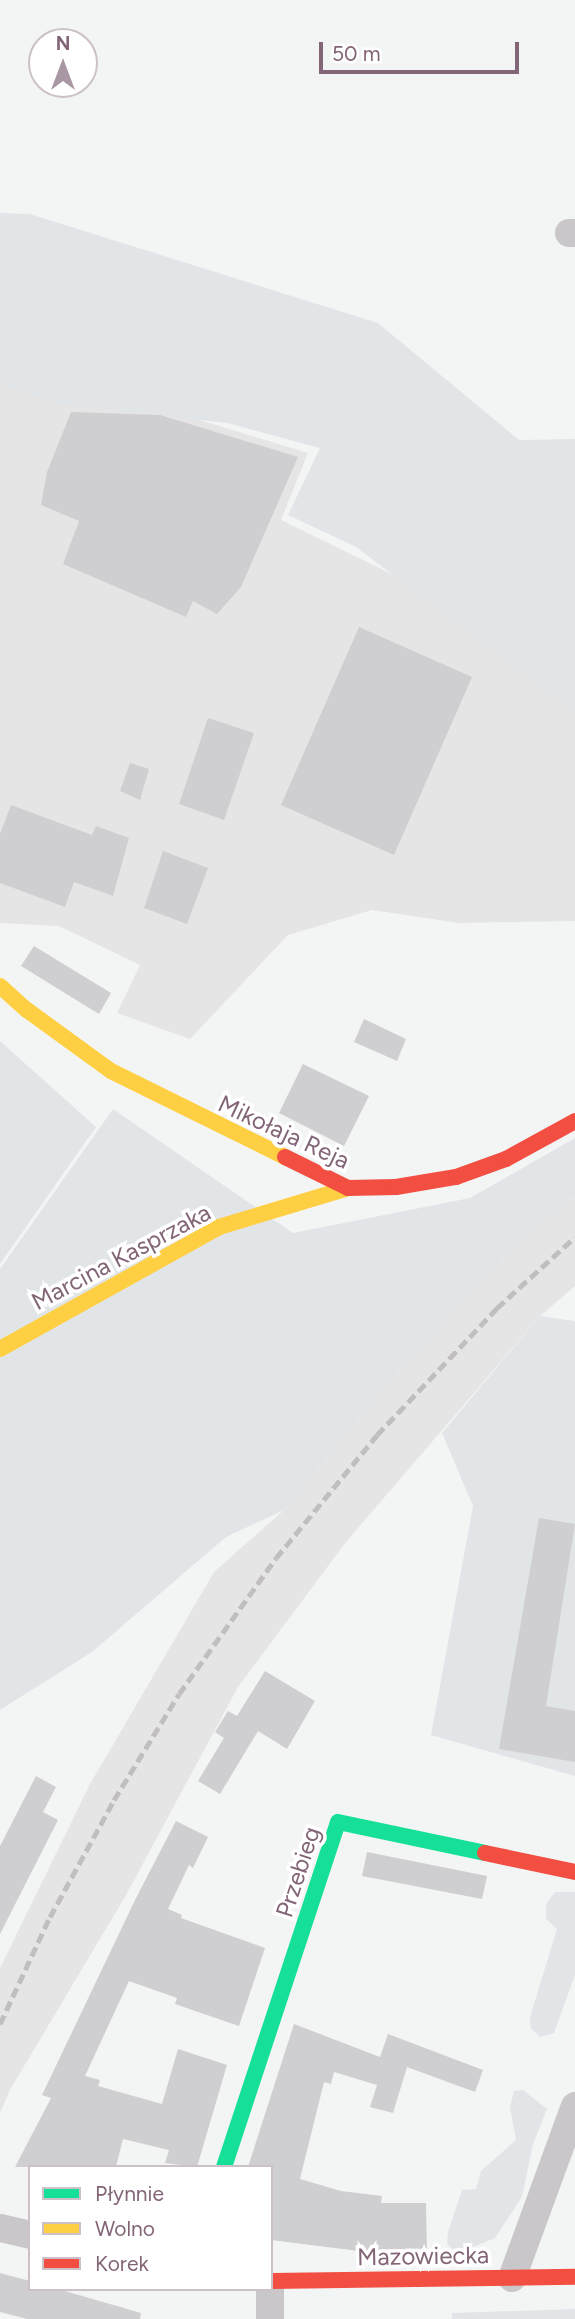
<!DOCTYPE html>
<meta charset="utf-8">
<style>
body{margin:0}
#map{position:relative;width:575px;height:2319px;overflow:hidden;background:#f3f5f5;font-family:Figtree,sans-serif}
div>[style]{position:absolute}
.built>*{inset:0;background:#e6e5e6}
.green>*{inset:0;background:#e2e5e8}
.building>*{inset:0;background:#cfced0}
.street>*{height:28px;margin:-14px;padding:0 14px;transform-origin:14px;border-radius:14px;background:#c9c7c9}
.fast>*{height:16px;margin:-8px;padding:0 8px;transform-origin:8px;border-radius:8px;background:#16e098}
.slow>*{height:16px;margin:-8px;padding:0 8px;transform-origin:8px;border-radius:8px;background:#ffcf43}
.jam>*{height:16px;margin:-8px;padding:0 8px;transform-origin:8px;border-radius:8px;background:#f24e42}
.rail>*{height:5px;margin-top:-2.5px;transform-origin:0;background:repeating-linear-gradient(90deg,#c1bebf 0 10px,transparent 0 15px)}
span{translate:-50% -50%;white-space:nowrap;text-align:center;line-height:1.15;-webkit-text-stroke:7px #fff;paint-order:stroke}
.street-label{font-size:24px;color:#836578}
.legend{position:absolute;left:28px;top:2165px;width:245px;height:126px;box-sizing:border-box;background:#fff;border:2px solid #cdc1c9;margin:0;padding:9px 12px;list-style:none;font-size:21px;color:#836578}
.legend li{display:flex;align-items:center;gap:14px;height:35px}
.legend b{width:35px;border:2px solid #cdc1c9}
.north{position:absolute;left:28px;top:28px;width:70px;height:70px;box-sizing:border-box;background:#fff;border:2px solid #cdc1c9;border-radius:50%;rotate:0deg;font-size:19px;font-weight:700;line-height:28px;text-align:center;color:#836578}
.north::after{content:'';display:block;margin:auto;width:24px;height:32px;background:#aa97a4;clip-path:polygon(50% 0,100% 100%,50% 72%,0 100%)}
.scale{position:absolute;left:319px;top:42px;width:200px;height:32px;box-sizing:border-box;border:4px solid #836578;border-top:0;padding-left:9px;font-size:21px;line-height:24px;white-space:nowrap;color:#836578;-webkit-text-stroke:5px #fff;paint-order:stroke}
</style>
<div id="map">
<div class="built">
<div style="clip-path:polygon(0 359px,308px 453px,281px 520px,472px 613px,575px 696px,575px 921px,459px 923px,372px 910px,288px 935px,190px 1039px,117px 1013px,140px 965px,59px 926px,0 923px)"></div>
<div style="clip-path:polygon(575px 1196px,575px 1286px,540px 1316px,346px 1542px,238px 1687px,125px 1897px,11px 2088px,0 2113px,0 1968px,90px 1784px,214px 1572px,284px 1510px,389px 1382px,521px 1239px)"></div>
</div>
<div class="green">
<div style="clip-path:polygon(0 213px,30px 214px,378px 323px,519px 440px,575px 439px,575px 712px,356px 547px,288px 515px,320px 448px,227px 423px,60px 404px,0 383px)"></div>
<div style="clip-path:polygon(0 1041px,96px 1127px,0 1264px)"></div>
<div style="clip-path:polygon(113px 1109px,293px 1233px,470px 1198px,575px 1138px,575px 1196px,521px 1239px,389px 1382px,284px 1510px,226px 1537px,92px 1652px,0 1710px,0 1269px)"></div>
<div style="clip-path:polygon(540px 1316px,575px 1321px,575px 1776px,431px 1735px,473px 1506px,442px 1433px)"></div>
<div style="clip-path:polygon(555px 1892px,575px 1892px,575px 1975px,554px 2033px,540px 2037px,531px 2028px,530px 2017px,557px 1929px,546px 1919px,546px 1904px)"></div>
<div style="clip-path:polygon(523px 2090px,547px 2109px,533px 2144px,522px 2197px,495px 2238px,471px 2248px,452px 2249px,447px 2244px,448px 2232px,462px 2190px,476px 2189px,481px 2171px,516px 2140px,510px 2107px,514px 2091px)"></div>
<div style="clip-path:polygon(575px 2309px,575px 2319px,452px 2319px,452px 2313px)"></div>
</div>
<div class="building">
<div style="clip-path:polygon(71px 412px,160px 415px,298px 457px,241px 587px,217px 614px,193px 601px,186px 617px,63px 564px,79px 521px,41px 505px,47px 472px)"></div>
<div style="clip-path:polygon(359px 627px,472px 677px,394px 855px,281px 805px)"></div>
<div style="clip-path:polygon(208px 718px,254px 733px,224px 820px,179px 804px)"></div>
<div style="clip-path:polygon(130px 763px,149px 769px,140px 800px,120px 791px)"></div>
<div style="clip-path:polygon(11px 805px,92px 835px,96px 826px,129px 838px,113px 896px,74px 882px,65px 907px,0 883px,0 834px)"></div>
<div style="clip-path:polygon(163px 851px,208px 868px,187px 924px,144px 908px)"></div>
<div style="clip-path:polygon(34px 946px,111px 993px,99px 1014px,21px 966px)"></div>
<div style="clip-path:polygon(364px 1019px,406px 1039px,397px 1061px,354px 1042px)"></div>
<div style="clip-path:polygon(303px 1064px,369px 1096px,344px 1146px,279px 1113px)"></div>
<div style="clip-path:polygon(539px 1518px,575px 1524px,546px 1706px,575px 1711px,575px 1762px,499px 1749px)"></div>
<div style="clip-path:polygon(265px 1671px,315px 1701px,287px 1749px,258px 1731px,220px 1794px,198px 1781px,224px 1738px,215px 1732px,228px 1711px,237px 1716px)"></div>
<div style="clip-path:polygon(36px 1776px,56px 1787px,43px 1812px,58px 1820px,0 1934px,0 1846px)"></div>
<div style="clip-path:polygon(176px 1821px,208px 1837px,193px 1868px,189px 1865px,168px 1909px,182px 1915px,181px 1918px,265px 1948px,239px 2026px,175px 2004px,177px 1998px,129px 1981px,85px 2076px,100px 2080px,98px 2086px,162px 2104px,178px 2049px,227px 2065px,197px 2167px,165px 2163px,169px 2150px,123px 2139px,116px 2167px,15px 2167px,51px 2098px,42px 2095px,136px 1898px)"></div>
<div style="clip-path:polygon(367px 1852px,487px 1876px,482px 1899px,362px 1876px)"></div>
<div style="clip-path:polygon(294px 2024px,380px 2057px,388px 2034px,483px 2070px,475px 2092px,407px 2067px,393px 2113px,370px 2107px,377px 2085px,334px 2072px,331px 2084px,324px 2082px,300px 2179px,341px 2191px,382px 2196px,381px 2203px,426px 2203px,427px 2254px,382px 2254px,271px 2240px,271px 2167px,248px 2167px)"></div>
<div style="clip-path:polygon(0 2273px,30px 2281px,30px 2289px,58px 2289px,141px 2313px,140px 2319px,27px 2319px,0 2312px)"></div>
</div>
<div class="street">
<div style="left:569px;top:233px;width:6px"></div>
<div style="left:0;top:2228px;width:31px;rotate:13deg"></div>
<div style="left:512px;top:2278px;width:183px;rotate:-69.9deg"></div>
<div style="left:270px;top:2289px;width:30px;rotate:90deg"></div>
</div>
<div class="fast">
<div style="left:224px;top:2167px;width:363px;rotate:-71.7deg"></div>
<div style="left:338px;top:1822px;width:150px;rotate:11.9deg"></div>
</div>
<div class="slow">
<div style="left:0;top:986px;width:36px;rotate:42deg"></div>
<div style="left:27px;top:1010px;width:104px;rotate:36deg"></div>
<div style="left:111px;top:1071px;width:194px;rotate:26.3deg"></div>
<div style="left:0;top:1349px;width:251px;rotate:-29.1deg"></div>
<div style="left:219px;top:1227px;width:135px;rotate:-16.8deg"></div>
</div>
<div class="jam">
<div style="left:285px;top:1157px;width:70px;rotate:26.2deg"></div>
<div style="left:348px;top:1188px;width:48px;rotate:-1.2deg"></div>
<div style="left:396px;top:1187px;width:61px;rotate:-9.5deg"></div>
<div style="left:456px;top:1177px;width:53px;rotate:-19.8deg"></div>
<div style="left:506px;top:1159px;width:79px;rotate:-28.8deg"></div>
<div style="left:485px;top:1853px;width:92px;rotate:11.9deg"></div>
<div style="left:271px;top:2281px;width:304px;rotate:-0.8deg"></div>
</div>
<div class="rail">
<div style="left:0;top:2024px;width:118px;rotate:-65deg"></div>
<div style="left:50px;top:1917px;width:133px;rotate:-61.3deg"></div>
<div style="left:114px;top:1800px;width:124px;rotate:-58.5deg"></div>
<div style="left:179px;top:1694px;width:167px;rotate:-54.5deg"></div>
<div style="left:276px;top:1558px;width:159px;rotate:-50.6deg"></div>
<div style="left:377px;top:1435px;width:175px;rotate:-46.6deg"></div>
<div style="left:497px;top:1308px;width:105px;rotate:-42.3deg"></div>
</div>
<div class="street-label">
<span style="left:284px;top:1132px;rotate:25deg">Mikołaja Reja</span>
<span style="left:121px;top:1257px;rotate:-28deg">Marcina Kasprzaka</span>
<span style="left:298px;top:1872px;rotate:-72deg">Przebieg</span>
<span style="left:423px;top:2256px;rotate:-1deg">Mazowiecka</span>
</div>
<ul class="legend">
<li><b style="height:9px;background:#16e098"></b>Płynnie</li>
<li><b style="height:9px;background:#ffcf43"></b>Wolno</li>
<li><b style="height:9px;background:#f24e42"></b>Korek</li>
</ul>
<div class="north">N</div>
<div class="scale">50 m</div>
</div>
